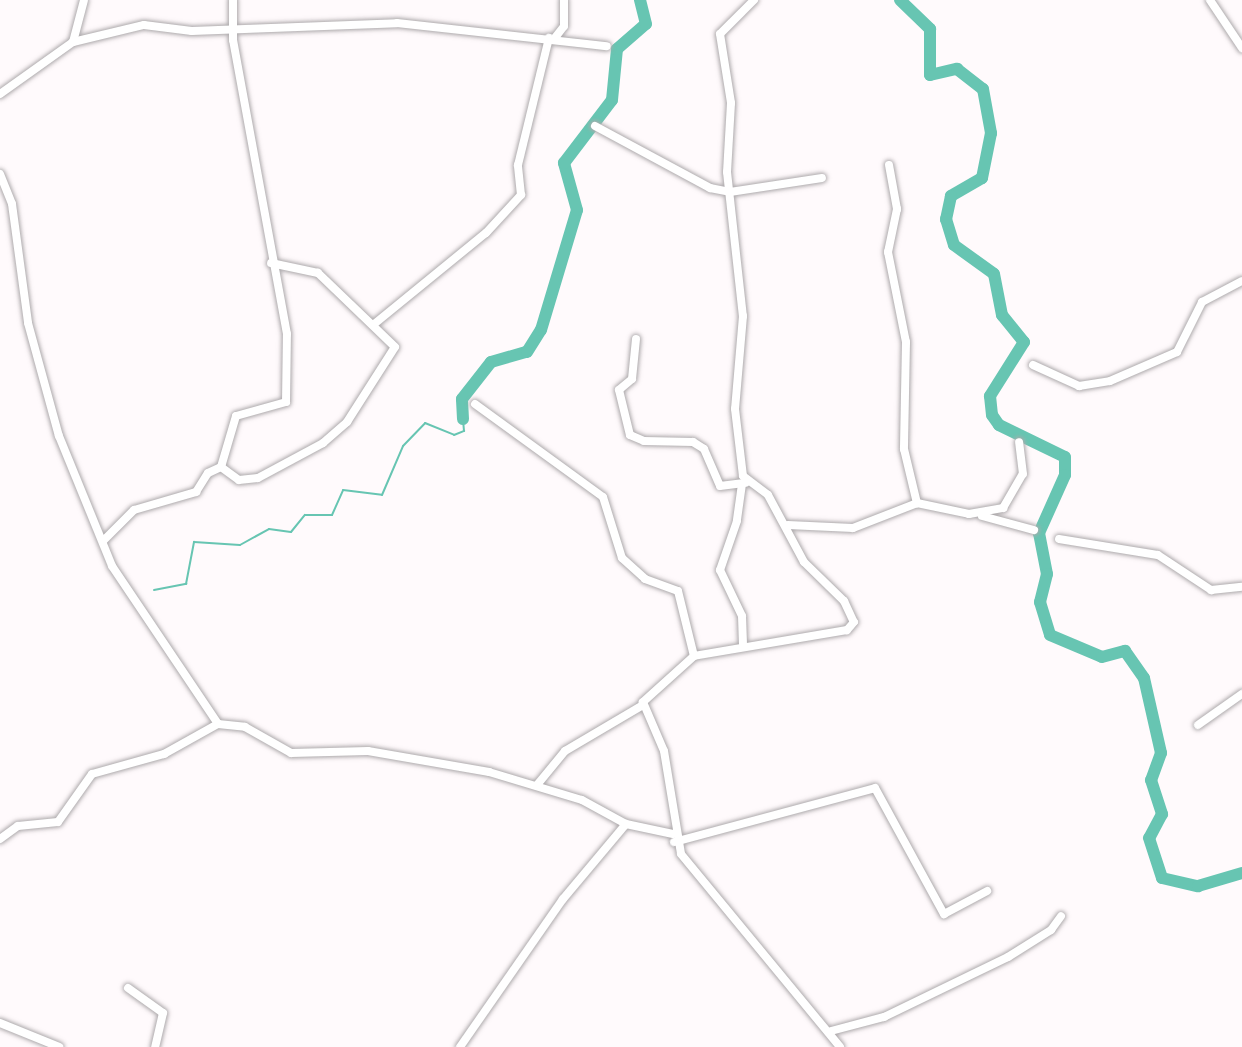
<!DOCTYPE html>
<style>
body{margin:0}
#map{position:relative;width:1242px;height:1047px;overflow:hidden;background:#fffafc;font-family:"Open Sans",sans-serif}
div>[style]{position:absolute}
.stream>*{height:2px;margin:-1px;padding:0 1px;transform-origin:1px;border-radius:1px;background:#67c5b2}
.river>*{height:12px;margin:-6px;padding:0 6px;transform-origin:6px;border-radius:6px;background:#67c5b2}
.roads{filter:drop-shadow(0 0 2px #aeaaac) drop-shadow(0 0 2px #aeaaac)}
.minor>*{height:8px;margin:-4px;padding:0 4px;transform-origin:4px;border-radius:4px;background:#fff}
span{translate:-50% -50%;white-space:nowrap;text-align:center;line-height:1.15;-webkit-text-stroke:5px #fffafc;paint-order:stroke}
</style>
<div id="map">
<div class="stream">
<div style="left:154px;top:590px;width:33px;rotate:-11deg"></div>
<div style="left:186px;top:584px;width:43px;rotate:-79.2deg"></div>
<div style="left:194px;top:542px;width:46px;rotate:3.7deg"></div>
<div style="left:240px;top:545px;width:33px;rotate:-29deg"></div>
<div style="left:269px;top:529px;width:22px;rotate:8deg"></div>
<div style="left:291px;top:532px;width:22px;rotate:-51deg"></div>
<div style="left:305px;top:515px;width:27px"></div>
<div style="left:332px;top:515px;width:27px;rotate:-66deg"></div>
<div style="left:343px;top:490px;width:39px;rotate:7deg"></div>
<div style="left:382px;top:495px;width:53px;rotate:-66.8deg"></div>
<div style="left:403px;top:446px;width:32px;rotate:-46deg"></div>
<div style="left:425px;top:423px;width:31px;rotate:22deg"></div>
<div style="left:454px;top:435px;width:11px;rotate:-22deg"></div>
<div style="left:464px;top:431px;width:12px;rotate:-95deg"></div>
</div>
<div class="river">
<div style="left:900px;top:0;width:42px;rotate:44deg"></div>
<div style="left:930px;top:29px;width:46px;rotate:90deg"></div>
<div style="left:930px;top:75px;width:28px;rotate:-13deg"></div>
<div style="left:957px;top:69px;width:33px;rotate:38deg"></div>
<div style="left:983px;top:89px;width:45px;rotate:79.7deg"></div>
<div style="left:991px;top:133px;width:46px;rotate:101.3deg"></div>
<div style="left:982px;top:178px;width:36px;rotate:150deg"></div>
<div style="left:951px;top:196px;width:24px;rotate:102deg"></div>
<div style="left:946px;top:219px;width:27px;rotate:73deg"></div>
<div style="left:954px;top:245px;width:49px;rotate:35.9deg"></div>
<div style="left:994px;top:274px;width:42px;rotate:79deg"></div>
<div style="left:1002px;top:315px;width:35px;rotate:51deg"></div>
<div style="left:1024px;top:342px;width:64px;rotate:122.2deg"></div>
<div style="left:990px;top:396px;width:19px;rotate:84deg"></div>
<div style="left:992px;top:415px;width:12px;rotate:55deg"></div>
<div style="left:999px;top:425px;width:73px;rotate:25.9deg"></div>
<div style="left:1065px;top:457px;width:18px;rotate:90deg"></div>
<div style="left:1065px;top:475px;width:64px;rotate:114.1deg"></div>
<div style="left:1039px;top:533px;width:42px;rotate:79deg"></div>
<div style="left:1047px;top:574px;width:29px;rotate:104deg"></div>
<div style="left:1040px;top:602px;width:34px;rotate:73deg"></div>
<div style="left:1050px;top:635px;width:56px;rotate:22.9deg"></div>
<div style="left:1102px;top:657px;width:24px;rotate:-15deg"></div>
<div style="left:1125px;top:651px;width:33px;rotate:55deg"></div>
<div style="left:1144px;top:678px;width:77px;rotate:77.2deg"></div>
<div style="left:1161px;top:753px;width:29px;rotate:110deg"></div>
<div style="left:1151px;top:780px;width:36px;rotate:72deg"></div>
<div style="left:1162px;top:814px;width:27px;rotate:118deg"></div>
<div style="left:1149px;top:838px;width:42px;rotate:72deg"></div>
<div style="left:1162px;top:878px;width:37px;rotate:13deg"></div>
<div style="left:1198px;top:886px;width:46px;rotate:-16.5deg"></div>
<div style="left:463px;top:419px;width:20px;rotate:-93deg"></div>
<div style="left:462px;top:399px;width:47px;rotate:-51.9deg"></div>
<div style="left:491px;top:362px;width:37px;rotate:-16deg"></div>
<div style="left:527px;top:352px;width:26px;rotate:-58deg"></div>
<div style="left:541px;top:330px;width:125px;rotate:-73.3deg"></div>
<div style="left:577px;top:210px;width:49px;rotate:-105.5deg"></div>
<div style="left:564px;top:163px;width:79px;rotate:-52.7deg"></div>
<div style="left:612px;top:100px;width:51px;rotate:-84.4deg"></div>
<div style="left:617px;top:49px;width:38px;rotate:-41deg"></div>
<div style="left:646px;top:24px;width:25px;rotate:-104deg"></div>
</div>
<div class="roads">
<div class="minor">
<div style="left:754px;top:0;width:48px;rotate:135deg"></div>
<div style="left:720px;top:34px;width:70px;rotate:80.9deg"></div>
<div style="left:731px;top:103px;width:69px;rotate:93.3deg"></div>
<div style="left:727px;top:172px;width:145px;rotate:83.7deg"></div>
<div style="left:743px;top:316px;width:93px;rotate:94.9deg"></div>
<div style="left:735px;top:409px;width:67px;rotate:83.2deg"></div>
<div style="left:743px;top:476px;width:31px;rotate:37deg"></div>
<div style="left:768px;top:495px;width:76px;rotate:61.8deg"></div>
<div style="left:804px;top:562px;width:56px;rotate:44.3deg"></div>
<div style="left:844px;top:601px;width:23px;rotate:65deg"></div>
<div style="left:854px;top:622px;width:11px;rotate:131deg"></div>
<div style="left:847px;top:630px;width:155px;rotate:170.4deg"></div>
<div style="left:694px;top:656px;width:69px;rotate:138deg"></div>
<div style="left:643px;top:702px;width:53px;rotate:66.8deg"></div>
<div style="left:664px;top:751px;width:104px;rotate:80.6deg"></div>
<div style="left:681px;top:854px;width:250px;rotate:50.5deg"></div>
<div style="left:1210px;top:0;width:58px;rotate:56.3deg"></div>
<div style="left:554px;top:39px;width:16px;rotate:-52deg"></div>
<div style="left:564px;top:26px;width:26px;rotate:-90deg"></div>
<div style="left:73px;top:42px;width:73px;rotate:-13.5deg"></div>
<div style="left:144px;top:25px;width:48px;rotate:7.1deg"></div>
<div style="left:192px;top:31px;width:205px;rotate:-2.2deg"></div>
<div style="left:397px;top:23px;width:211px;rotate:6.3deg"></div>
<div style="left:0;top:94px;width:90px;rotate:-35.5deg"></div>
<div style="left:73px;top:42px;width:43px;rotate:-75.3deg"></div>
<div style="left:595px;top:126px;width:131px;rotate:28.3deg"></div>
<div style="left:710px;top:188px;width:20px;rotate:11deg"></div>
<div style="left:730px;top:192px;width:93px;rotate:-8.7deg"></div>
<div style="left:889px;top:165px;width:45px;rotate:79.7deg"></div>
<div style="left:897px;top:209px;width:44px;rotate:101.8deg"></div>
<div style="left:888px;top:252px;width:92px;rotate:78.7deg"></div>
<div style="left:906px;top:342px;width:107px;rotate:91.1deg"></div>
<div style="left:904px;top:449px;width:56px;rotate:76.5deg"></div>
<div style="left:0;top:174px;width:32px;rotate:68deg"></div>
<div style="left:12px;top:204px;width:120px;rotate:82.3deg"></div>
<div style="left:28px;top:323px;width:117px;rotate:74.7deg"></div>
<div style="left:59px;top:436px;width:140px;rotate:67.8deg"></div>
<div style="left:112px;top:566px;width:190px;rotate:56.1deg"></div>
<div style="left:218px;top:724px;width:27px;rotate:6deg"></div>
<div style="left:245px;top:727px;width:53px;rotate:29.5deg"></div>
<div style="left:291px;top:753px;width:77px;rotate:-1.5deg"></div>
<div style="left:368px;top:751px;width:123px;rotate:9.8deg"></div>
<div style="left:489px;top:772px;width:97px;rotate:16.8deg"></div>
<div style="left:582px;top:800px;width:50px;rotate:28.6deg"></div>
<div style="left:626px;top:824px;width:48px;rotate:12deg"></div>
<div style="left:373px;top:325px;width:146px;rotate:-39.2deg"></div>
<div style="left:486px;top:233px;width:52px;rotate:-47.4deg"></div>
<div style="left:521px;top:195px;width:30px;rotate:-96deg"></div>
<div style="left:518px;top:165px;width:131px;rotate:-76.3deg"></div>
<div style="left:636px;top:339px;width:40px;rotate:95.7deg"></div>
<div style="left:632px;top:379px;width:17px;rotate:140deg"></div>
<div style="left:619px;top:390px;width:46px;rotate:76.3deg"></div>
<div style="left:630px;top:435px;width:15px;rotate:23deg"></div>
<div style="left:644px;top:441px;width:49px;rotate:1.2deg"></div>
<div style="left:693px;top:442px;width:13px;rotate:32deg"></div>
<div style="left:704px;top:449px;width:40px;rotate:66.6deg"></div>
<div style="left:720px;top:486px;width:26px;rotate:-7deg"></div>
<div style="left:1033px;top:365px;width:51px;rotate:24.5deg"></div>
<div style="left:1079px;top:386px;width:31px;rotate:-9deg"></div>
<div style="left:1110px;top:381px;width:73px;rotate:-23.4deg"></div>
<div style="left:1177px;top:352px;width:56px;rotate:-63.4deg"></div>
<div style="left:1202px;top:302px;width:45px;rotate:-27.7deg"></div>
<div style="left:475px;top:404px;width:158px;rotate:36deg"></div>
<div style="left:603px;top:497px;width:64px;rotate:72.7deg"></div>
<div style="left:622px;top:558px;width:31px;rotate:42deg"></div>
<div style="left:645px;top:579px;width:35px;rotate:20deg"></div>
<div style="left:678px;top:591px;width:67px;rotate:76.2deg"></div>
<div style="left:221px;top:467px;width:22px;rotate:36deg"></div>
<div style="left:239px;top:480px;width:19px;rotate:-6deg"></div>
<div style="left:258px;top:478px;width:74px;rotate:-28.3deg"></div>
<div style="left:323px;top:443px;width:32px;rotate:-41deg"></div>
<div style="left:347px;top:422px;width:89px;rotate:-57.4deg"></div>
<div style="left:395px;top:347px;width:107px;rotate:-136.1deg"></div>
<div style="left:318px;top:273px;width:48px;rotate:-168deg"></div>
<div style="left:742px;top:484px;width:37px;rotate:98deg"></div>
<div style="left:737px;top:521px;width:52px;rotate:109.1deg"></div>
<div style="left:720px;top:570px;width:51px;rotate:64.4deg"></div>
<div style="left:742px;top:616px;width:30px;rotate:88deg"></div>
<div style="left:982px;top:516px;width:54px;rotate:15.1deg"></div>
<div style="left:788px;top:525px;width:65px;rotate:2.6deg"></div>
<div style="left:853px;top:528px;width:69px;rotate:-21.3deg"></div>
<div style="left:917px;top:503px;width:53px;rotate:11.9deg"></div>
<div style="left:969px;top:514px;width:35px;rotate:-10deg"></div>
<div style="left:1003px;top:508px;width:39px;rotate:-60deg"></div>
<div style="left:1023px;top:474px;width:32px;rotate:-97deg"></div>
<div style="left:1059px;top:539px;width:100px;rotate:9.2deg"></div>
<div style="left:1158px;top:555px;width:64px;rotate:33.4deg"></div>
<div style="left:1211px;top:590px;width:31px;rotate:-6deg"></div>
<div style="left:103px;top:541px;width:44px;rotate:-45deg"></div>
<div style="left:134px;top:510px;width:65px;rotate:-16.2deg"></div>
<div style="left:196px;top:492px;width:22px;rotate:-58deg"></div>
<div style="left:208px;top:473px;width:14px;rotate:-25deg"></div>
<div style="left:221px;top:467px;width:53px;rotate:-73.6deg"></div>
<div style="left:236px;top:416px;width:52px;rotate:-15.6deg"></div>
<div style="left:286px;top:402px;width:68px;rotate:-89.2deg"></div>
<div style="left:287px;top:334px;width:299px;rotate:-100.4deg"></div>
<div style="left:233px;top:40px;width:40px;rotate:-90deg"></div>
<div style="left:1198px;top:725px;width:54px;rotate:-35.2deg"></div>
<div style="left:537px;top:785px;width:44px;rotate:-50.5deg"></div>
<div style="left:565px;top:751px;width:91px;rotate:-30.5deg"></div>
<div style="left:0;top:839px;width:22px;rotate:-36deg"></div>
<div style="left:18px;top:826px;width:40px;rotate:-5.7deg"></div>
<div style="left:58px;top:822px;width:59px;rotate:-54.7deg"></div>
<div style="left:92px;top:774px;width:75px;rotate:-15.5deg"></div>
<div style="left:164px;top:754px;width:62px;rotate:-29.1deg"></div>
<div style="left:674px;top:842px;width:208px;rotate:-15deg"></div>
<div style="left:875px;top:788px;width:144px;rotate:61.3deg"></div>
<div style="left:944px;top:914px;width:49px;rotate:-28.1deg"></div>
<div style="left:128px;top:988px;width:43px;rotate:35.5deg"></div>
<div style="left:163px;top:1013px;width:35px;rotate:103deg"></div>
<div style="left:0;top:1023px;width:64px;rotate:22.1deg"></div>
<div style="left:831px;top:1031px;width:55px;rotate:-14.8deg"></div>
<div style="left:884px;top:1017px;width:138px;rotate:-25.8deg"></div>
<div style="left:1008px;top:957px;width:51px;rotate:-32.1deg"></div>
<div style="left:1051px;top:930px;width:17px;rotate:-54deg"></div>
<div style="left:460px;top:1047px;width:180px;rotate:-55.2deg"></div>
<div style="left:563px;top:899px;width:98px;rotate:-50deg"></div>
</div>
</div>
</div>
